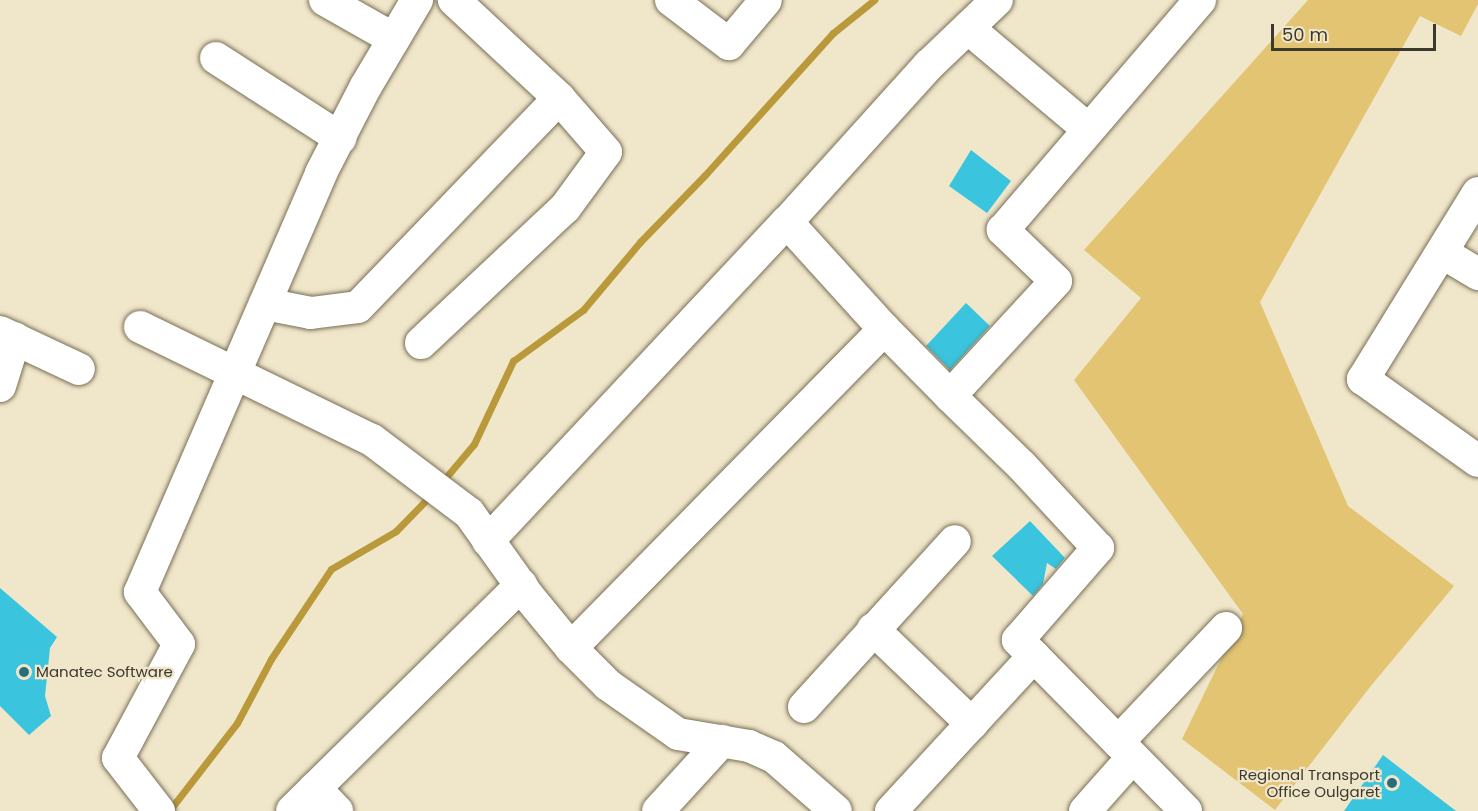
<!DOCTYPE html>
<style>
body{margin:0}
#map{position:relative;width:1478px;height:811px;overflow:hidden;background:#f0e6ca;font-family:Poppins,sans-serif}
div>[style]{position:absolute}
.green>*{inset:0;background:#e2c472}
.stream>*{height:7px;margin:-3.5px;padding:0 3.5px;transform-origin:3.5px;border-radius:3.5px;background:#b99939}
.building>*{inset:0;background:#3bc4de}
.roads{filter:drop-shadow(0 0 2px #786f57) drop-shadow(0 0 2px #786f57)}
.minor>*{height:32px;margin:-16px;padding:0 16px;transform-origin:16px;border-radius:16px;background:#fff}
.dots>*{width:16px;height:16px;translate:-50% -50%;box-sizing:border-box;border:3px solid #f0e6ca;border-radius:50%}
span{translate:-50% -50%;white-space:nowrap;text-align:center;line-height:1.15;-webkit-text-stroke:4.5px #f0e6ca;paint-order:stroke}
.poi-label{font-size:15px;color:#3b382d}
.left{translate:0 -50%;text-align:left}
.right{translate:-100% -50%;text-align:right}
.scale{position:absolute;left:1271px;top:24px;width:165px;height:27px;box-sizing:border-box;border:3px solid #3b382d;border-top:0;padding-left:8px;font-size:18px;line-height:21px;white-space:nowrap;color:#3b382d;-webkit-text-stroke:4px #f0e6ca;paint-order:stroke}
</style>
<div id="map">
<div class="green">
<div style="clip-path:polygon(1308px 0,1478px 0,1478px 4px,1461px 36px,1420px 16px,1260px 302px,1348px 506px,1454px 586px,1370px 687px,1275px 810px,1182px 739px,1243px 614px,1074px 380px,1141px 298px,1084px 250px)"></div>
</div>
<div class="stream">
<div style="left:442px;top:482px;width:50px;rotate:-49.9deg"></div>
<div style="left:474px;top:444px;width:92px;rotate:-64.8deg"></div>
<div style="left:513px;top:361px;width:87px;rotate:-36.1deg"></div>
<div style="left:583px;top:310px;width:89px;rotate:-50deg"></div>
<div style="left:640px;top:242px;width:93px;rotate:-45.9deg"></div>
<div style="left:705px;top:175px;width:191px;rotate:-48deg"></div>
<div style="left:833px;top:33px;width:53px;rotate:-38.8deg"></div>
<div style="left:169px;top:811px;width:111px;rotate:-52.3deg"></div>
<div style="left:237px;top:723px;width:72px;rotate:-62deg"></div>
<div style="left:271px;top:659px;width:108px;rotate:-56.3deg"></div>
<div style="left:331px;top:569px;width:75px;rotate:-30.3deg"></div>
<div style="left:396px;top:531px;width:50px;rotate:-45.8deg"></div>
</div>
<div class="building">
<div style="clip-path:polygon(971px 150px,1011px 181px,987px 213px,949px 186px)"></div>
<div style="clip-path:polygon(966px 303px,990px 326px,950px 370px,926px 346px)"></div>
<div style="clip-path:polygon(1030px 521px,1065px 558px,1056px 569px,1047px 563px,1043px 584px,1033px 596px,992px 556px)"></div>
<div style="clip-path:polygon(0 588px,57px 637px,50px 648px,45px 696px,51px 716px,29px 735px,0 706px)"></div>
<div style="clip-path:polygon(1383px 755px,1456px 811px,1344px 811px)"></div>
</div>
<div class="roads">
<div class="minor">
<div style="left:325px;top:0;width:79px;rotate:29.5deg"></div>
<div style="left:671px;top:0;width:73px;rotate:37.2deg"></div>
<div style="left:729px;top:44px;width:57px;rotate:-49.9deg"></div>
<div style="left:968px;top:28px;width:157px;rotate:40.1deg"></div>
<div style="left:216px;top:58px;width:148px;rotate:32.8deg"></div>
<div style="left:1478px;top:193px;width:219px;rotate:121.7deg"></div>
<div style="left:1363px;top:379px;width:141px;rotate:35.5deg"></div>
<div style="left:787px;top:222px;width:144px;rotate:47.8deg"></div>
<div style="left:884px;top:329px;width:94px;rotate:45.4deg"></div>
<div style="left:1443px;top:253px;width:41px;rotate:31deg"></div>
<div style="left:265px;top:304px;width:47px;rotate:11.1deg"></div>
<div style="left:311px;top:313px;width:47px;rotate:-7.3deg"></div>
<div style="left:358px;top:307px;width:290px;rotate:-46.1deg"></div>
<div style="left:140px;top:327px;width:258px;rotate:26deg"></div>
<div style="left:372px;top:440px;width:121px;rotate:37deg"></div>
<div style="left:469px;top:513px;width:103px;rotate:54.5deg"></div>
<div style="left:529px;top:597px;width:66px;rotate:50.5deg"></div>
<div style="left:571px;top:648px;width:52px;rotate:45deg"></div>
<div style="left:608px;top:685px;width:85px;rotate:35deg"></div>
<div style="left:678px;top:734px;width:72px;rotate:9.6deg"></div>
<div style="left:749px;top:746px;width:27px;rotate:24deg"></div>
<div style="left:774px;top:757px;width:82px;rotate:41.1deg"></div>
<div style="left:0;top:332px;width:87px;rotate:25.1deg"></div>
<div style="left:421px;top:343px;width:197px;rotate:-43.2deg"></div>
<div style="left:565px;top:208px;width:69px;rotate:-53.8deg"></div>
<div style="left:606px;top:152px;width:72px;rotate:-131deg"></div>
<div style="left:559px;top:98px;width:144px;rotate:-137deg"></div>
<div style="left:0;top:386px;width:50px;rotate:-72.6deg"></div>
<div style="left:488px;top:541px;width:437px;rotate:-46.9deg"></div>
<div style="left:787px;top:222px;width:212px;rotate:-47.9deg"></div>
<div style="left:929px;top:65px;width:94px;rotate:-43.7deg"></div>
<div style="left:873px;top:629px;width:137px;rotate:43.8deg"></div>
<div style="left:571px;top:648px;width:447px;rotate:-45.5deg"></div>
<div style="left:804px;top:707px;width:224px;rotate:-47.7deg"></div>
<div style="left:1118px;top:742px;width:157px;rotate:-46.5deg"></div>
<div style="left:315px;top:788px;width:32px;rotate:46deg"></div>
<div style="left:159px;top:811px;width:67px;rotate:-127.7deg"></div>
<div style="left:118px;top:758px;width:129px;rotate:-61.8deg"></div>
<div style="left:179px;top:644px;width:65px;rotate:-126.9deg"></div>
<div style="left:140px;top:592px;width:456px;rotate:-66.6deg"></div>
<div style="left:321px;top:173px;width:98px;rotate:-62.7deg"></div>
<div style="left:366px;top:86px;width:100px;rotate:-59.3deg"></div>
<div style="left:292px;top:811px;width:322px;rotate:-44.6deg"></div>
<div style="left:658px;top:811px;width:95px;rotate:-47.6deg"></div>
<div style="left:891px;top:811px;width:211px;rotate:-47.3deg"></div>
<div style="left:1085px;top:811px;width:72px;rotate:-48.4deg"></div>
<div style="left:1186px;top:811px;width:240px;rotate:-134.5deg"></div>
<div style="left:1018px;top:640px;width:122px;rotate:-49deg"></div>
<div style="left:1098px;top:548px;width:112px;rotate:-132.8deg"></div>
<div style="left:1022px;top:466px;width:100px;rotate:-135.8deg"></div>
<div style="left:950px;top:396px;width:156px;rotate:-47.3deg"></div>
<div style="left:1056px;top:281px;width:74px;rotate:-136.1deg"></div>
<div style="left:1003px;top:230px;width:303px;rotate:-49.4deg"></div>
</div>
</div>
<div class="dots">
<div style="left:24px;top:672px;background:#286e7c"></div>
<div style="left:1392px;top:783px;background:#286e7c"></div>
</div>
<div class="poi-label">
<span class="left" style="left:36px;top:672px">Manatec Software</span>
<span class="right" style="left:1380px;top:783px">Regional Transport<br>Office Oulgaret</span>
</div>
<div class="scale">50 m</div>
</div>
